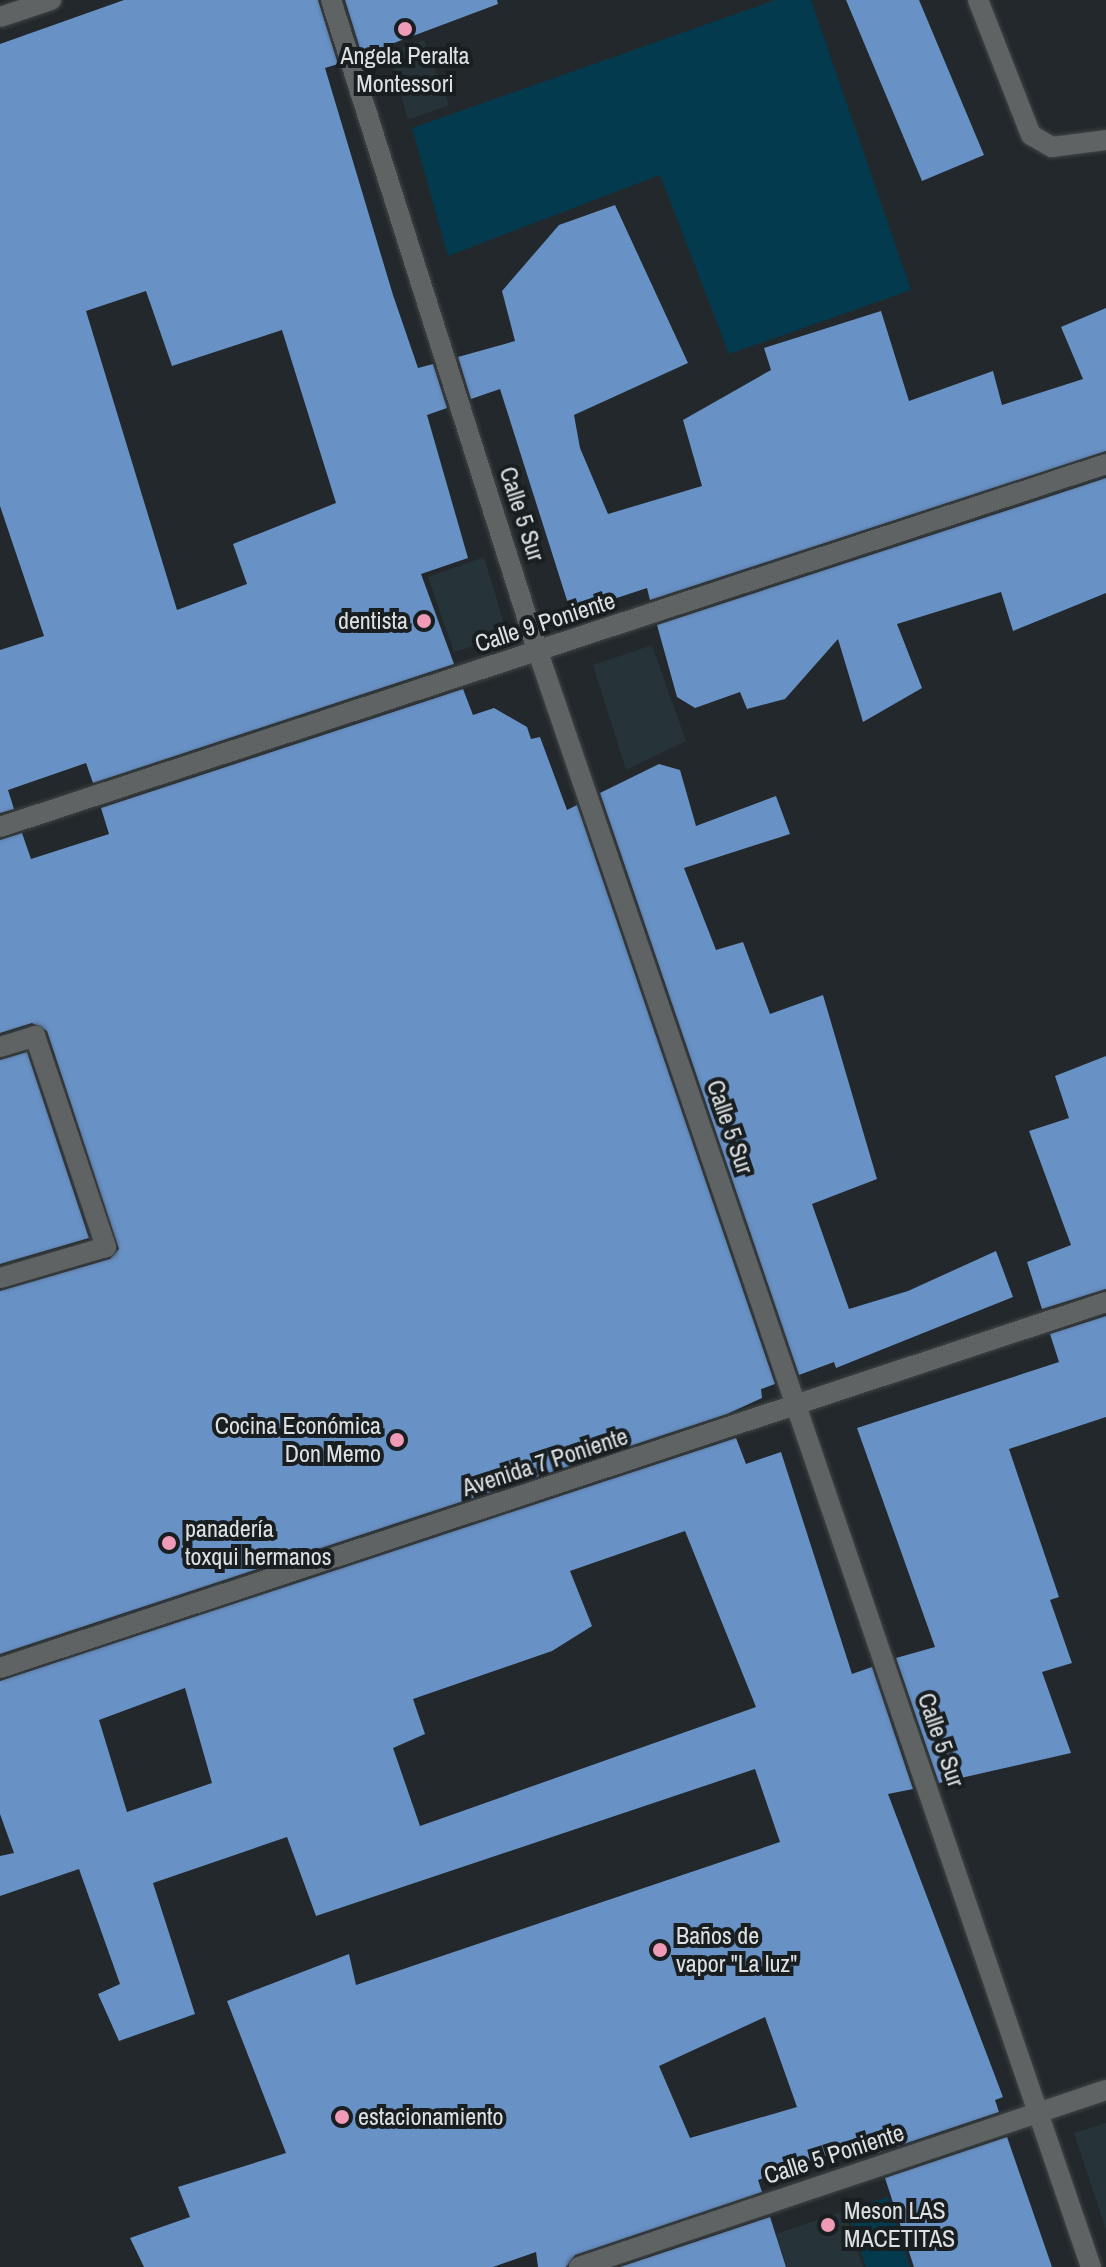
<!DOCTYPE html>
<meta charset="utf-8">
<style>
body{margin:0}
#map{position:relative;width:1106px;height:2267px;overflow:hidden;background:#22282b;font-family:"Archivo Narrow",sans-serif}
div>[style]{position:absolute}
.built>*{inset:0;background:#263338}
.green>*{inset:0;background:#043a4d}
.building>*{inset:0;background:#6891c5}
.roads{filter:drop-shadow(0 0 2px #404648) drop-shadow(0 0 2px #404648)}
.service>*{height:20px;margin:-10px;padding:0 10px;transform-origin:10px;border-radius:10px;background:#606364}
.minor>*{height:20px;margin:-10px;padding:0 10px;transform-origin:10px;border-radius:10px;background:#606364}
.dots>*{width:22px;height:22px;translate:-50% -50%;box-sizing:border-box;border:4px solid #191e21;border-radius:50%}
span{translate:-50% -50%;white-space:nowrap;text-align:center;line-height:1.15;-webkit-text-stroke:8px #191e21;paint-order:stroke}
.poi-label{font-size:24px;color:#dde1e3}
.right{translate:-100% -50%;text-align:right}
.left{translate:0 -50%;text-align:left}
.street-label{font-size:24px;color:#dde1e3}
</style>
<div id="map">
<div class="built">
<div style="clip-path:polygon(424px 40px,449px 105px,408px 120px,389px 52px)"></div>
<div style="clip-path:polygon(484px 557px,508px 636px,454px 652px,428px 577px)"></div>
<div style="clip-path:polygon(652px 645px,686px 741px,626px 770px,593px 665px)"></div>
<div style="clip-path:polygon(1106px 2123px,1106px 2230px,1074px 2133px)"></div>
<div style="clip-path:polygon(844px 2211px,863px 2267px,787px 2267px,776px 2234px)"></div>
</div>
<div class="green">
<div style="clip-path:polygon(775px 0,811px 0,911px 290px,729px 354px,660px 175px,448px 256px,412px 128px)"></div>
<div style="clip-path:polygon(888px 2197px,910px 2267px,866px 2267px,847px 2210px)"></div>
</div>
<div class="building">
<div style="clip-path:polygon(evenodd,124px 0,318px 0,338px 64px,325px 68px,393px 295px,418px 368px,433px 364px,447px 408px,427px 415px,468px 558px,421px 574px,454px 664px,93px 783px,86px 763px,8px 790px,14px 809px,0 813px,0 650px,44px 636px,0 506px,0 44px,124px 0,146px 291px,172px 366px,282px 330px,336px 503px,233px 544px,247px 584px,177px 610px,86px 311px,146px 291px)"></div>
<div style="clip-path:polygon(345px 0,497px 0,498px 4px,362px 55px)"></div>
<div style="clip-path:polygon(846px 0,919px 0,984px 155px,922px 181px)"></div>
<div style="clip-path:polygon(615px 205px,688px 363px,574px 415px,580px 448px,608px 514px,702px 486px,683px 420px,771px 370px,764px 348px,881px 311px,909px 401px,993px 371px,1002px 405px,1083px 379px,1061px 327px,1106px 308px,1106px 451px,650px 600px,647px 588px,571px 613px,500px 389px,471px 399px,458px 357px,515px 341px,502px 291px,559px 225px)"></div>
<div style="clip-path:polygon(1106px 478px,1106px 593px,1013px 631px,1001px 592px,897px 624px,922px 688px,863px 722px,838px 639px,785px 699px,747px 709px,740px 692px,695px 708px,677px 697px,657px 625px)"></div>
<div style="clip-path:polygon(463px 689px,473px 715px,494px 708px,527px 727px,531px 739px,540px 737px,567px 810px,577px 805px,775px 1384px,761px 1389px,762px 1398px,727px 1414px,0 1654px,0 1291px,110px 1259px,119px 1249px,47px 1031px,32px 1023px,0 1033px,0 840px,22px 833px,31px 859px,109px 834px,101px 808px)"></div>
<div style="clip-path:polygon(659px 764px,680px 770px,696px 826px,776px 796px,790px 834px,684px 868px,716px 950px,743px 942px,770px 1014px,823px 995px,877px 1179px,812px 1204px,849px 1309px,908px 1291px,996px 1251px,1013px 1297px,836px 1368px,834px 1362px,799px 1375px,600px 793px)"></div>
<div style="clip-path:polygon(27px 1052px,89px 1238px,0 1264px,0 1060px)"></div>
<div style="clip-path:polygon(1106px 1056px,1106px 1289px,1042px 1309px,1027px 1262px,1071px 1245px,1029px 1131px,1069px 1118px,1055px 1076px)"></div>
<div style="clip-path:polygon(1106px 1316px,1106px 1417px,1009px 1449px,1059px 1597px,1050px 1600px,1072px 1663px,1042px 1672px,1071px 1753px,939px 1783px,896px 1658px,935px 1647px,857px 1428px,1059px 1362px,1050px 1334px)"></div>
<div style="clip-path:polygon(evenodd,736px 1438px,746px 1464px,781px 1452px,852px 1674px,872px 1667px,913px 1789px,888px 1794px,1003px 2097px,995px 2100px,999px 2112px,877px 2153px,872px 2139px,758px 2180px,762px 2192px,575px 2255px,566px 2267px,538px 2267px,536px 2252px,493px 2267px,144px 2267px,130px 2238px,190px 2217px,178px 2187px,286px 2153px,227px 2001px,349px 1954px,356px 1985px,780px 1842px,755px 1769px,316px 1916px,287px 1837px,153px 1883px,195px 2014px,119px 2041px,98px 1994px,120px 1984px,79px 1869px,0 1896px,0 1856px,14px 1853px,0 1814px,0 1681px,736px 1438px,685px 1531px,756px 1707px,420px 1826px,393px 1748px,425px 1734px,413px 1699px,552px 1651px,592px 1626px,570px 1571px,685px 1531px,736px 1438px,185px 1688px,212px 1783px,127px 1812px,99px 1720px,185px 1688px,736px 1438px,765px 2017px,797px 2107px,690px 2138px,659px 2066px,765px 2017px)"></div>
<div style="clip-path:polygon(1007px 2137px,1052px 2267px,914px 2267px,885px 2178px)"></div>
<div style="clip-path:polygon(770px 2217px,786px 2267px,620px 2267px)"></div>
</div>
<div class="roads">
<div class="service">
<div style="left:0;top:1047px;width:37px;rotate:-17deg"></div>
<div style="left:35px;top:1036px;width:223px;rotate:71.4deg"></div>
<div style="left:106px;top:1247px;width:110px;rotate:163.7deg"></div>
</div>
<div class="minor">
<div style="left:331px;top:0;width:684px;rotate:72.39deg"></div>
<div style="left:538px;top:652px;width:1707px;rotate:71.1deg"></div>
<div style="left:978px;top:0;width:145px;rotate:68.6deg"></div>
<div style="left:1031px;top:135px;width:24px;rotate:30deg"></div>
<div style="left:1052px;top:147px;width:54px;rotate:-7.4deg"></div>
<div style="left:0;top:17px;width:54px;rotate:-18.4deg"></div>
<div style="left:0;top:827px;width:1164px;rotate:-18.17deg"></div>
<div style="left:0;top:1668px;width:1165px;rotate:-18.31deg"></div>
<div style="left:579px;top:2267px;width:556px;rotate:-18.57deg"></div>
</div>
</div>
<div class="dots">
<div style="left:405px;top:29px;background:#ef9ab7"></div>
<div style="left:424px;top:621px;background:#ef9ab7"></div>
<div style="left:397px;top:1440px;background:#ef9ab7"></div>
<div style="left:169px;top:1543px;background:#ef9ab7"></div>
<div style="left:660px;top:1950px;background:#ef9ab7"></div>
<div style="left:342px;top:2117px;background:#ef9ab7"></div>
<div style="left:828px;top:2225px;background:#ef9ab7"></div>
</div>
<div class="poi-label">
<span style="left:405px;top:70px">Angela Peralta<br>Montessori</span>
<span class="right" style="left:408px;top:621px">dentista</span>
<span class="right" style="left:381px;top:1440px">Cocina Económica<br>Don Memo</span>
<span class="left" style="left:185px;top:1543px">panadería<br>toxqui hermanos</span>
<span class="left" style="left:676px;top:1950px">Baños de<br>vapor "La luz"</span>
<span class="left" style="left:358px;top:2117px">estacionamiento</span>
<span class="left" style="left:844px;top:2225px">Meson LAS<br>MACETITAS</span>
</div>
<div class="street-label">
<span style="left:522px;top:514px;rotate:72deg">Calle 5 Sur</span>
<span style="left:545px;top:622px;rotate:-18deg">Calle 9 Poniente</span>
<span style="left:730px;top:1127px;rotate:71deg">Calle 5 Sur</span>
<span style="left:545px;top:1462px;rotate:-18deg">Avenida 7 Poniente</span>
<span style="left:941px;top:1740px;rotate:71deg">Calle 5 Sur</span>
<span style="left:834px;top:2154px;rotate:-18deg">Calle 5 Poniente</span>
</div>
</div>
